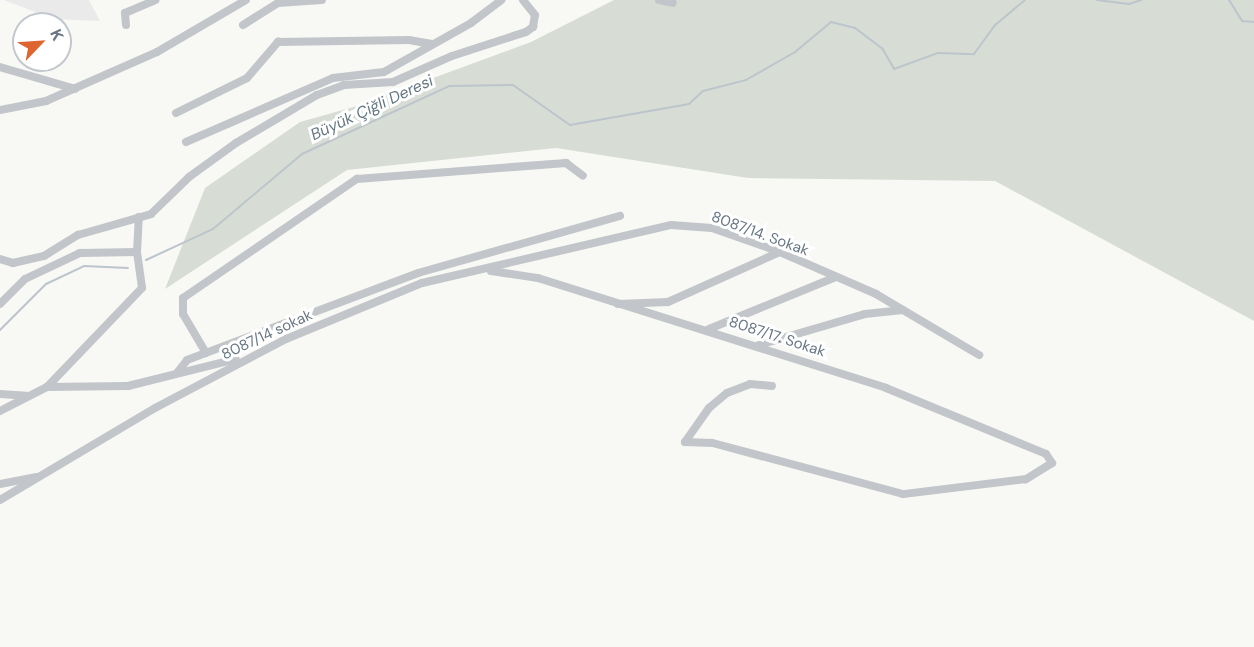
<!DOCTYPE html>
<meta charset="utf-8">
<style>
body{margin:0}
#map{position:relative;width:1254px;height:647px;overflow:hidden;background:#f8f8f5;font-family:"DM Sans",sans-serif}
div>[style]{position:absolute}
.built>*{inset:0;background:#e9eae9}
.green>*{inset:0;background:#d7ddd5}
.stream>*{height:2px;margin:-1px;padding:0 1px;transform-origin:1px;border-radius:1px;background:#bcc5cb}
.street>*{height:8px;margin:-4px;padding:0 4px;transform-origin:4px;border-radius:4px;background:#c2c5c9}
span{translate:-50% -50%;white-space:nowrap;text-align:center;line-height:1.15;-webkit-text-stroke:6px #fff;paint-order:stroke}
.street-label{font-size:15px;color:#687685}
.water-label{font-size:16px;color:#647781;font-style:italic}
.north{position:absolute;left:12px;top:12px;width:60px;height:60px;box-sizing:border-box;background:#fff;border:2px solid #c3c8ce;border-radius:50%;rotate:65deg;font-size:16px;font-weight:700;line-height:24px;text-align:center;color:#687685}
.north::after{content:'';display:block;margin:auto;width:21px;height:27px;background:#de6530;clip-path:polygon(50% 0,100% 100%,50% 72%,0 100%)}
</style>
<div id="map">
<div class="built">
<div style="clip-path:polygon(4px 0,89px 0,100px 21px,54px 19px)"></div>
</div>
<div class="green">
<div style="clip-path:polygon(614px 0,1254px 0,1254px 321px,995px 181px,748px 178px,556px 148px,347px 170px,165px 289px,205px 188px,300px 122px,357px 106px,531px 42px)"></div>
</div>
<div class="stream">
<div style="left:1097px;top:0;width:32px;rotate:7deg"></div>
<div style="left:1129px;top:4px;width:13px;rotate:-18deg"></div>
<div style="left:1229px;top:0;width:25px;rotate:58deg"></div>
<div style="left:1242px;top:21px;width:12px;rotate:5deg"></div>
<div style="left:146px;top:260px;width:74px;rotate:-24.8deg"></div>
<div style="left:213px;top:229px;width:116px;rotate:-40.1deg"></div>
<div style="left:302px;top:154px;width:162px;rotate:-24.8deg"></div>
<div style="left:449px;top:86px;width:64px;rotate:-0.9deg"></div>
<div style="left:513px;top:85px;width:70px;rotate:35.1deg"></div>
<div style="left:570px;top:125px;width:121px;rotate:-10deg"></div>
<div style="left:689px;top:104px;width:19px;rotate:-43deg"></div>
<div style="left:703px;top:91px;width:44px;rotate:-14.3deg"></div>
<div style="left:746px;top:80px;width:56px;rotate:-29.7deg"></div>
<div style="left:795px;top:52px;width:47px;rotate:-39.8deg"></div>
<div style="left:831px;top:22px;width:25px;rotate:14deg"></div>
<div style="left:855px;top:28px;width:34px;rotate:37deg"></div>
<div style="left:882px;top:48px;width:24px;rotate:60deg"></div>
<div style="left:894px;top:69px;width:47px;rotate:-20deg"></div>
<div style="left:938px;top:53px;width:36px;rotate:2deg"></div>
<div style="left:974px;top:54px;width:34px;rotate:-54deg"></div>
<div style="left:994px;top:26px;width:40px;rotate:-40deg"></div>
<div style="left:0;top:330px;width:65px;rotate:-45deg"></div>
<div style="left:46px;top:284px;width:42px;rotate:-25.3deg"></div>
<div style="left:84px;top:266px;width:44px;rotate:2.6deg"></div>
</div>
<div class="street">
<div style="left:659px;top:0;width:14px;rotate:12deg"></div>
<div style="left:126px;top:25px;width:12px;rotate:-95deg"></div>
<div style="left:125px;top:13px;width:33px;rotate:-23deg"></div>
<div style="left:243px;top:25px;width:41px;rotate:-32.2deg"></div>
<div style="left:278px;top:3px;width:44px;rotate:-3.9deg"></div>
<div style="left:0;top:67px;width:78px;rotate:16.3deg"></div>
<div style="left:0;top:110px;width:47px;rotate:-11.1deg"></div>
<div style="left:46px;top:101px;width:121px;rotate:-23.8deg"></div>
<div style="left:157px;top:52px;width:103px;rotate:-30.3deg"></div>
<div style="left:176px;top:113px;width:79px;rotate:-26.2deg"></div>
<div style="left:247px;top:78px;width:48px;rotate:-49.3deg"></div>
<div style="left:278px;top:42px;width:131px;rotate:-0.9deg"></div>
<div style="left:409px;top:40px;width:23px;rotate:10deg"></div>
<div style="left:186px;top:142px;width:160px;rotate:-23.5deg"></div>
<div style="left:333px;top:78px;width:51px;rotate:-6.7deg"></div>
<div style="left:384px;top:72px;width:100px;rotate:-29.4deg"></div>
<div style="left:471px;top:23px;width:38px;rotate:-37deg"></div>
<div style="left:137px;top:252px;width:35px;rotate:-87deg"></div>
<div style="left:0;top:259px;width:14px;rotate:17deg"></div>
<div style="left:13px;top:263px;width:32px;rotate:-13deg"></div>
<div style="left:44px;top:256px;width:40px;rotate:-32deg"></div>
<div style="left:78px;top:235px;width:76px;rotate:-16deg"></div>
<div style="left:151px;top:214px;width:53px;rotate:-44.2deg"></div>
<div style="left:189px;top:177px;width:58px;rotate:-35.9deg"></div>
<div style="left:236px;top:143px;width:94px;rotate:-30.7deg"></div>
<div style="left:317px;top:95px;width:29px;rotate:-20deg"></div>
<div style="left:344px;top:85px;width:49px;rotate:-3.5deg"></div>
<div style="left:393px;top:82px;width:64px;rotate:-23.8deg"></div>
<div style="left:452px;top:56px;width:78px;rotate:-18deg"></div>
<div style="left:526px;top:32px;width:9px;rotate:-36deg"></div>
<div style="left:533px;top:27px;width:12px;rotate:-81deg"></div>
<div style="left:535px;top:15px;width:19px;rotate:-129deg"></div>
<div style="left:491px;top:271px;width:48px;rotate:8.5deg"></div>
<div style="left:538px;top:278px;width:365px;rotate:17.5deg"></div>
<div style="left:886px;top:388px;width:173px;rotate:22.4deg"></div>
<div style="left:1046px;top:454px;width:11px;rotate:56deg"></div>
<div style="left:1052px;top:463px;width:31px;rotate:148deg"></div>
<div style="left:1026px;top:479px;width:124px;rotate:173deg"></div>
<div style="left:903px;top:494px;width:198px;rotate:-165deg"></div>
<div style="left:712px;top:443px;width:27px;rotate:-178deg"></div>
<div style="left:0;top:304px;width:35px;rotate:-45deg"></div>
<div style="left:25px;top:279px;width:61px;rotate:-25.3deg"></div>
<div style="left:80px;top:253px;width:57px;rotate:-1deg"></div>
<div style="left:137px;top:252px;width:36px;rotate:82deg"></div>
<div style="left:142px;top:288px;width:137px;rotate:133.8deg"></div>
<div style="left:618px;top:304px;width:50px;rotate:-2.3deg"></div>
<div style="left:668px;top:302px;width:123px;rotate:-24.1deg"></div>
<div style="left:709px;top:329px;width:137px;rotate:-22.3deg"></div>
<div style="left:759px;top:345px;width:110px;rotate:-16.3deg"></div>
<div style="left:865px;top:314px;width:38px;rotate:-6deg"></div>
<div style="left:206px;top:353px;width:45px;rotate:-120.5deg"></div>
<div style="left:183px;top:314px;width:16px;rotate:-90deg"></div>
<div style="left:183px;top:298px;width:211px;rotate:-34.4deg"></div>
<div style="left:357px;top:179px;width:210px;rotate:-4.4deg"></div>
<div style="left:566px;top:163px;width:21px;rotate:37deg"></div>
<div style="left:177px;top:373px;width:16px;rotate:-52deg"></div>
<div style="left:187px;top:360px;width:247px;rotate:-20.6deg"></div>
<div style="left:418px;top:273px;width:210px;rotate:-15.8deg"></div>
<div style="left:0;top:394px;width:26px;rotate:4deg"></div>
<div style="left:0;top:411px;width:53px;rotate:-27.1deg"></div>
<div style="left:47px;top:387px;width:81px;rotate:-0.7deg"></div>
<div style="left:128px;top:386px;width:111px;rotate:-14deg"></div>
<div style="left:685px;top:442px;width:42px;rotate:-54.8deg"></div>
<div style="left:709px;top:408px;width:23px;rotate:-40deg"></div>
<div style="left:727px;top:393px;width:25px;rotate:-21deg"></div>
<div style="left:750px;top:384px;width:22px;rotate:5deg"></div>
<div style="left:0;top:484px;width:36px;rotate:-11deg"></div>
<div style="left:0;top:500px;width:180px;rotate:-30.7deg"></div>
<div style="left:155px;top:408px;width:148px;rotate:-27.8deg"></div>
<div style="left:286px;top:339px;width:147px;rotate:-22.4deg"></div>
<div style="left:422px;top:283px;width:256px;rotate:-13.1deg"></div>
<div style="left:671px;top:225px;width:41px;rotate:4.2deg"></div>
<div style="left:712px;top:228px;width:72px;rotate:19.4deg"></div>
<div style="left:780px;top:252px;width:105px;rotate:23.6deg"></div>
<div style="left:876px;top:294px;width:120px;rotate:30.6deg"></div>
</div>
<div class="street-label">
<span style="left:760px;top:234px;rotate:20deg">8087/14. Sokak</span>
<span style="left:267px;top:335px;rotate:-25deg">8087/14 sokak</span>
<span style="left:777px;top:337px;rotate:18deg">8087/17. Sokak</span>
</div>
<div class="water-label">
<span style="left:372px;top:108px;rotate:-25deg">Büyük Çiğli Deresi</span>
</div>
<div class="north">K</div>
</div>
